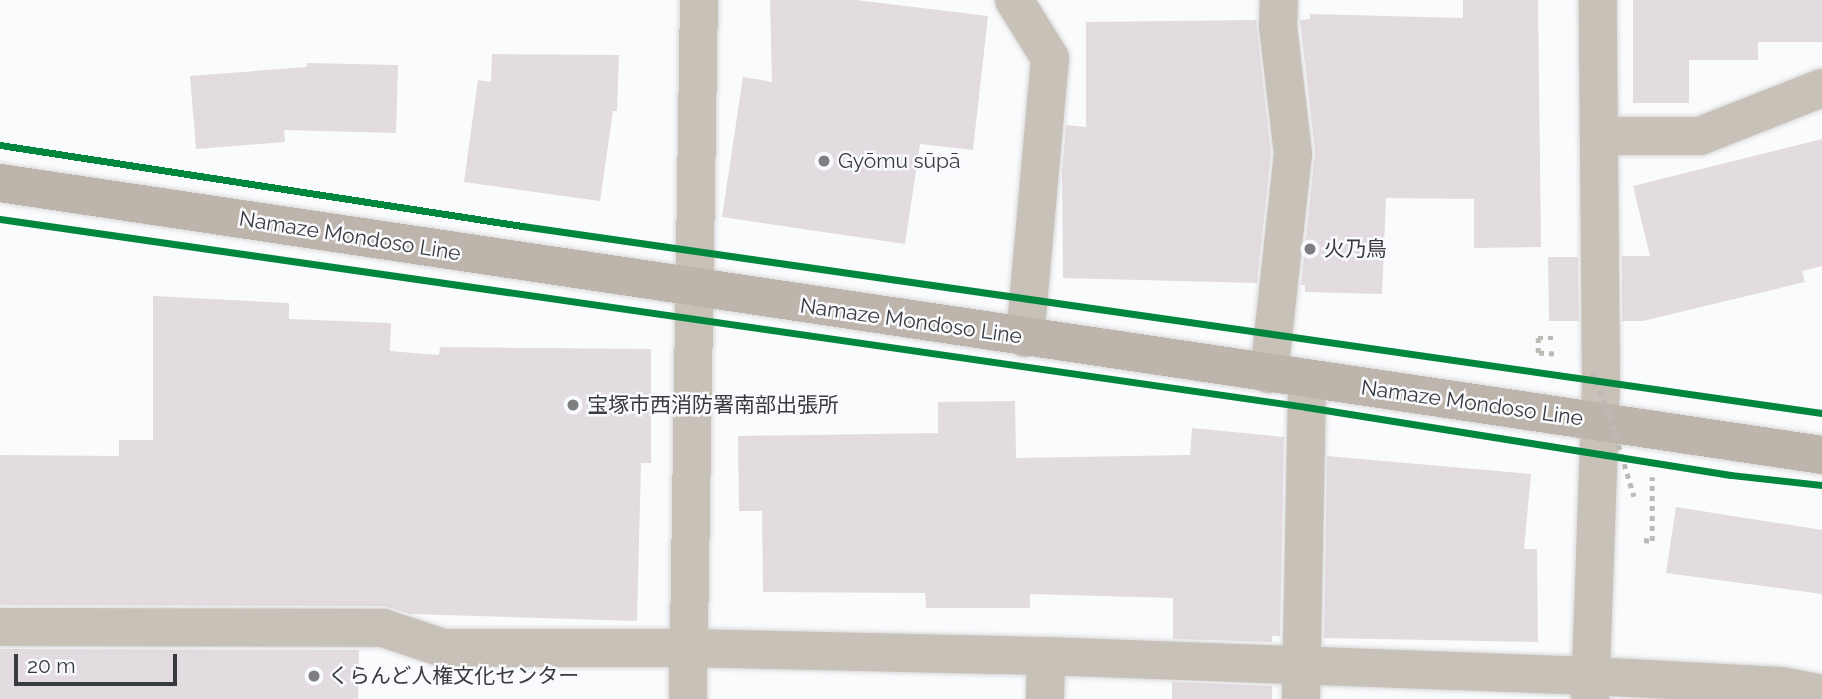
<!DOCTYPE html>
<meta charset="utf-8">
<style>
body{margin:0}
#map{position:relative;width:1822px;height:699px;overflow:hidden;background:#fafbfd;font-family:Raleway,"Noto Sans JP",sans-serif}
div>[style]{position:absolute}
.building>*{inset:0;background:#e2dbdf}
.path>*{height:4.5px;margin-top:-2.25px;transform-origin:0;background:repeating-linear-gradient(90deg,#bdbab5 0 5px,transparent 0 10px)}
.roads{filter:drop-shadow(0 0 2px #d8d8da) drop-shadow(0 0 2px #d8d8da)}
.minor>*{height:38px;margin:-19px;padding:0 19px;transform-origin:19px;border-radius:19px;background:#c7c1b8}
.secondary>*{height:38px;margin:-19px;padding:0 19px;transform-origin:19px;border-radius:19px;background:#bdb5ab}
.path-bridge>*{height:4.5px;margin-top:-2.25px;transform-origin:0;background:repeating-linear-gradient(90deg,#bdbab5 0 5px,transparent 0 10px)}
.cycleway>*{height:7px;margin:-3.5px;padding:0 3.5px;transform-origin:3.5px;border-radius:3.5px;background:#00873e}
.dots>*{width:19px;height:19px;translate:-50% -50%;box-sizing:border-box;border:4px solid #f9fafe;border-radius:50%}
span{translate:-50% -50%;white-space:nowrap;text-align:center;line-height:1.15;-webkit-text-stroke:5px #f9fafe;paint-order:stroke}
.poi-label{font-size:21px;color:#393a3d}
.left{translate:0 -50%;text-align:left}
.street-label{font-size:21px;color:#393a3d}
.scale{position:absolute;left:14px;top:654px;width:163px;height:32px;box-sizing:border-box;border:4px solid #393a3d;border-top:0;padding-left:9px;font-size:21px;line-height:24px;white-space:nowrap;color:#393a3d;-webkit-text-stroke:5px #f9fafe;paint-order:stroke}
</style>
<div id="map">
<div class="building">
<div style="clip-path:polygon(770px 0,856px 0,988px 16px,973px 150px,920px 144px,905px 244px,722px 217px,743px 77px,772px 82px)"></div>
<div style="clip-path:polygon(1463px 0,1538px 0,1541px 247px,1474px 248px,1474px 199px,1386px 198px,1382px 294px,1305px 292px,1305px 285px,1301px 285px,1315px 152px,1300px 20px,1310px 19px,1310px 14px,1463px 18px)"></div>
<div style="clip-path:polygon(1633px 0,1822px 0,1822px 42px,1758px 42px,1758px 60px,1689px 60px,1689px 103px,1633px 103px)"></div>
<div style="clip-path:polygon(1256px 20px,1271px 154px,1257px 283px,1063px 278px,1062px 172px,1066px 125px,1086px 127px,1086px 22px)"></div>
<div style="clip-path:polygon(492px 54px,619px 55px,617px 111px,613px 111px,600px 201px,464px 182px,478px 80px,491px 82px)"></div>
<div style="clip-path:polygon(307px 63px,398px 65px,396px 133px,284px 130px,285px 142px,196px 149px,190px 76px,307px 67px)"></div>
<div style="clip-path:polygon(1822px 139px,1822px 266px,1802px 271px,1805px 282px,1643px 321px,1622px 321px,1622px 256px,1650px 256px,1633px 186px)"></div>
<div style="clip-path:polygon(1548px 257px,1578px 257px,1579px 321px,1549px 321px)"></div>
<div style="clip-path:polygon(153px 296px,289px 303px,289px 319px,391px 323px,390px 351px,439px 355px,440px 347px,651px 349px,651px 463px,641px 463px,637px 621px,410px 614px,383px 606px,0 605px,0 455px,119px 456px,119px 440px,153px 440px)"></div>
<div style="clip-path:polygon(1015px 401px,1016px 458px,1190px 455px,1192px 428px,1284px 437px,1280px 636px,1272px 636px,1272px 642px,1173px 639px,1173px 598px,1030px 594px,1030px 608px,926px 608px,925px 593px,763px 592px,762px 511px,739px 511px,738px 436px,938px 433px,938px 402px)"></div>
<div style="clip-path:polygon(1327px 456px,1531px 474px,1524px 549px,1537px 549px,1538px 642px,1324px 638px)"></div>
<div style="clip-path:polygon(1676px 507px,1822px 530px,1822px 594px,1666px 573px)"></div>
<div style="clip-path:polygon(0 649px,359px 650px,358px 699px,0 699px)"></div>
<div style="clip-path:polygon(1172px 682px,1272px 686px,1272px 699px,1172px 699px)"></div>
</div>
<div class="path">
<div style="left:1554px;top:354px;width:16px;rotate:-176deg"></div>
<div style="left:1538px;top:353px;width:15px;rotate:-90deg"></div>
<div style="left:1538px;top:338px;width:16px"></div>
<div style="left:1644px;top:540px;width:8px;rotate:7deg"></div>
<div style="left:1652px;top:541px;width:64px;rotate:-90deg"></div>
</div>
<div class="roads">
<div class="minor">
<div style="left:1014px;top:0;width:68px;rotate:58.2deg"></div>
<div style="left:1050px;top:58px;width:281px;rotate:95.1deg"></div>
<div style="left:1599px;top:136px;width:101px"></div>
<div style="left:1700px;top:136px;width:131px;rotate:-21.5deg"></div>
<div style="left:1269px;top:374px;width:221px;rotate:-83.8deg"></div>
<div style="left:1293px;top:154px;width:128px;rotate:-96.7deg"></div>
<div style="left:1278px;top:27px;width:27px;rotate:-88deg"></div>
<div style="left:0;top:627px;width:383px;rotate:0.1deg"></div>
<div style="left:383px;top:628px;width:63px;rotate:18.4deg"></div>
<div style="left:443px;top:648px;width:245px"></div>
<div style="left:688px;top:648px;width:358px;rotate:1.3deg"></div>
<div style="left:1046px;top:656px;width:546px;rotate:2.1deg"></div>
<div style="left:1592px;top:676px;width:189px;rotate:3deg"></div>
<div style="left:1781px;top:686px;width:42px;rotate:11deg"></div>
<div style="left:688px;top:699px;width:699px;rotate:-89.1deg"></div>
<div style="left:1045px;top:699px;width:43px;rotate:-88.7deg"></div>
<div style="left:1301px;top:699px;width:320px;rotate:-88.9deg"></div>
<div style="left:1590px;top:699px;width:319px;rotate:-88deg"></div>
<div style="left:1601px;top:380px;width:380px;rotate:-90.5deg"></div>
</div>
<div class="secondary">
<div style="left:0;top:183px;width:1842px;rotate:8.49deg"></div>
</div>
</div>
<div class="path-bridge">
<div style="left:1592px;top:372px;width:48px;rotate:67.8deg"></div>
<div style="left:1610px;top:416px;width:84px;rotate:73.3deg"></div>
</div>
<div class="cycleway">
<div style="left:0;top:145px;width:528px;rotate:8.82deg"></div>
<div style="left:522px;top:226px;width:1313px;rotate:8.19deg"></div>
<div style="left:0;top:219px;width:1319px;rotate:8.19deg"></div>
<div style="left:1306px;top:407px;width:430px;rotate:9.1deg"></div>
<div style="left:1731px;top:475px;width:92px;rotate:6.3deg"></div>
</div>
<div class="dots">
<div style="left:824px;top:161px;background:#7d7e80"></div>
<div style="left:1310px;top:249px;background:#7d7e80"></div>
<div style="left:573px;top:405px;background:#7d7e80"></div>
<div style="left:314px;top:676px;background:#7d7e80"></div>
</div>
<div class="poi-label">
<span class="left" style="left:838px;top:161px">Gyōmu sūpā</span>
<span class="left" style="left:1324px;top:249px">火乃鳥</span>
<span class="left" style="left:587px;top:405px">宝塚市西消防署南部出張所</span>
<span class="left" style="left:328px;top:676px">くらんど人権文化センター</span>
</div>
<div class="street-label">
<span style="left:350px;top:236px;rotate:9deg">Namaze Mondoso Line</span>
<span style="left:911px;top:321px;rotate:8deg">Namaze Mondoso Line</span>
<span style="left:1472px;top:403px;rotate:8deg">Namaze Mondoso Line</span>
</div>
<div class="scale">20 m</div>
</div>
